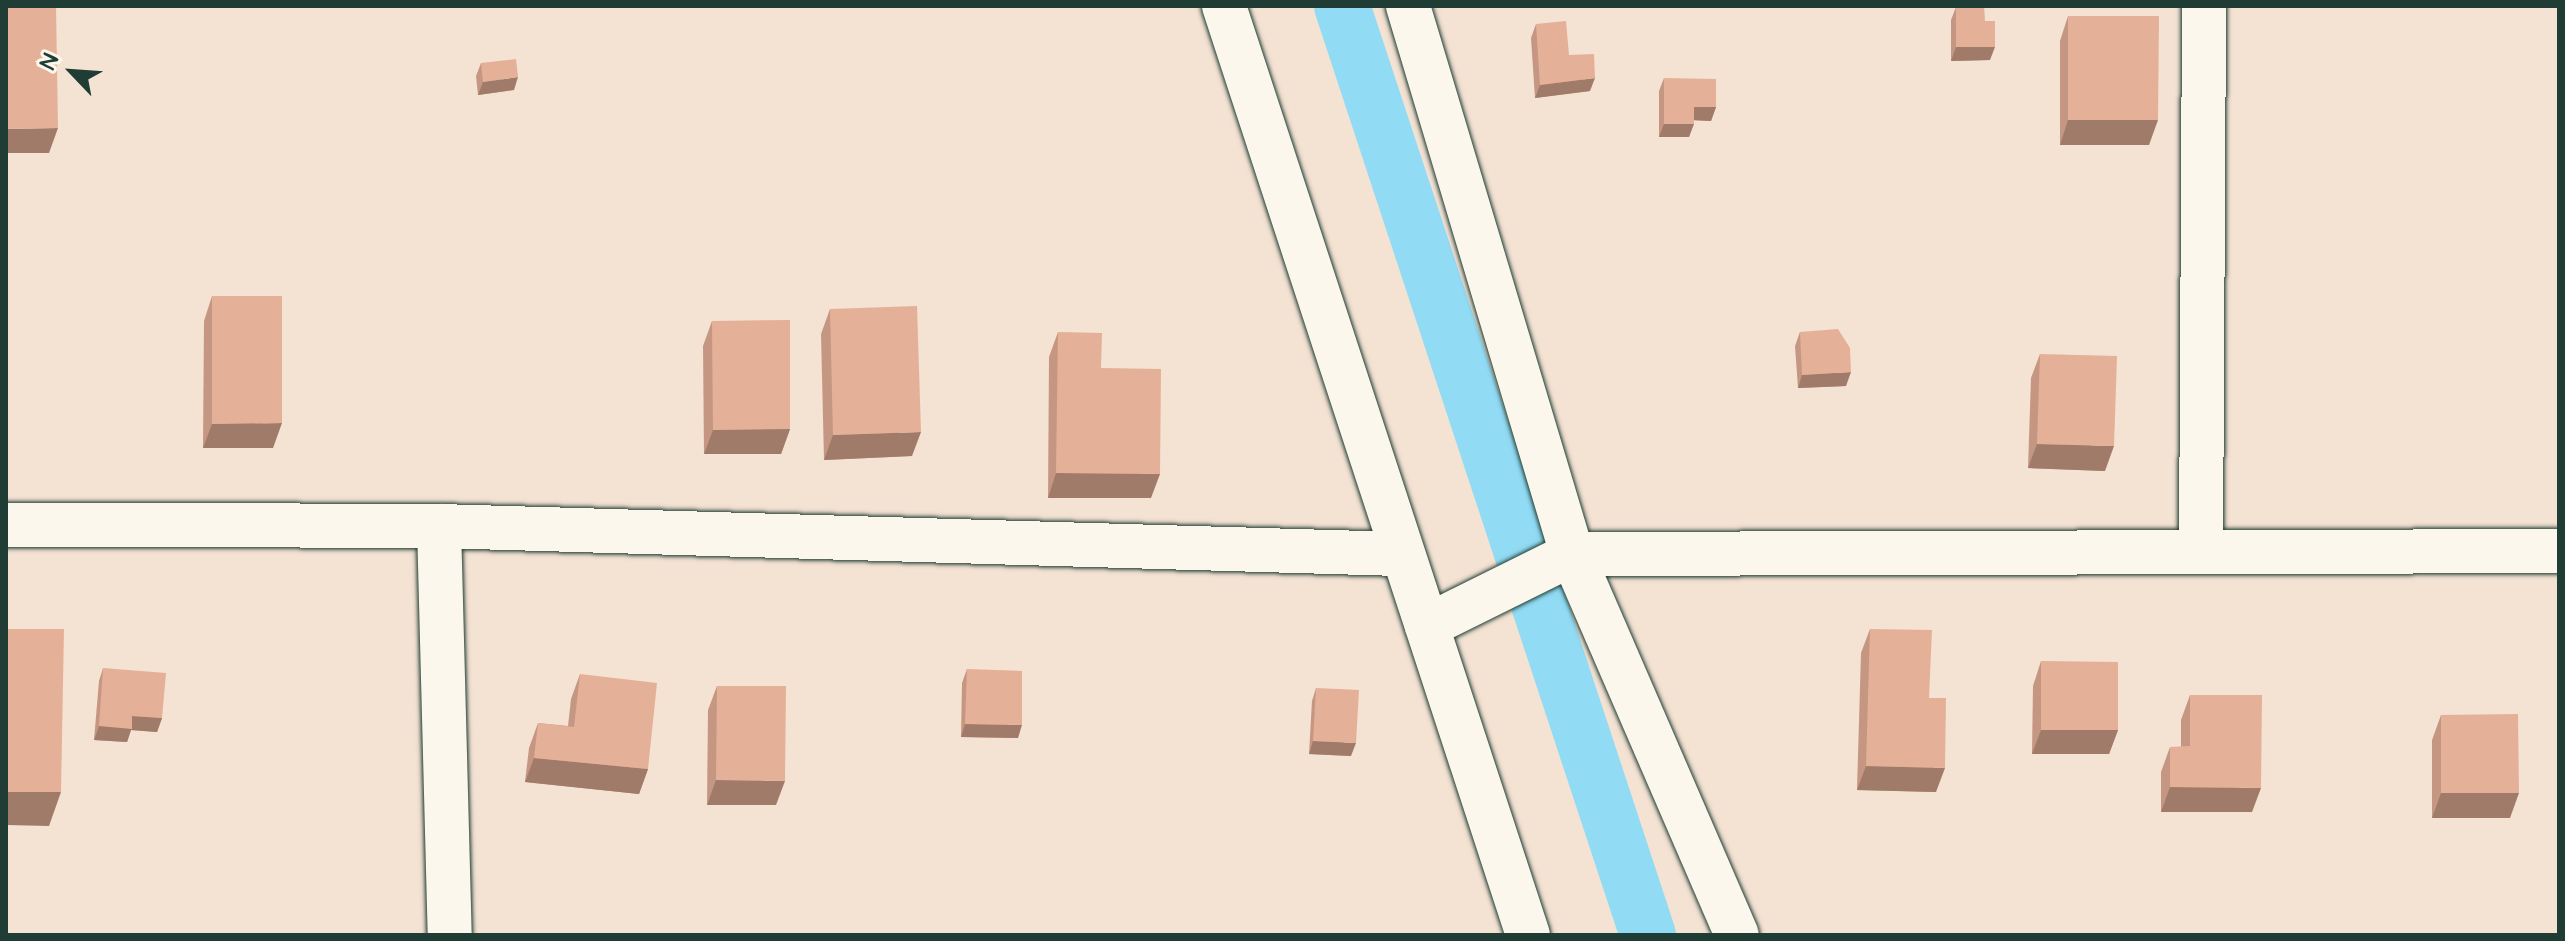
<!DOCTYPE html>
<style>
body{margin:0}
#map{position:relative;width:2565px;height:941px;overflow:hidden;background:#f4e2d3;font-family:"Architects Daughter",sans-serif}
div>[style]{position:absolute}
.canal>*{height:56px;margin:-28px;padding:0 28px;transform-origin:28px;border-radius:28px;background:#92dbf4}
.roads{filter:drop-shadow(0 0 2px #1f3d34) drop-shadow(0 0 2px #1f3d34)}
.minor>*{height:44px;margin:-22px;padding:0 22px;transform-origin:22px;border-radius:22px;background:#fbf7ec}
.wall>*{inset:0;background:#c59783}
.shaded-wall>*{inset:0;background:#a07b6a}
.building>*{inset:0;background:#e5b098}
span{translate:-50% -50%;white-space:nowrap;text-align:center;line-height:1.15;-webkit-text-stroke:7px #fbf7ec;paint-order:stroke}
.frame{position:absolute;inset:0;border:8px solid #1f3d34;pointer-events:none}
.north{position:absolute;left:32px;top:32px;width:80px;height:80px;-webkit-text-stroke:6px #fbf7ec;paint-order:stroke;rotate:295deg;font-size:22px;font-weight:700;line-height:32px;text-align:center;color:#1f3d34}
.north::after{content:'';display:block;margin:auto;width:28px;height:36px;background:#1f3d34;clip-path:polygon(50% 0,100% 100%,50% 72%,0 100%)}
</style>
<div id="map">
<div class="canal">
<div style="left:1342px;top:6px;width:978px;rotate:71.77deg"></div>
</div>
<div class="roads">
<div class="minor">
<div style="left:1224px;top:6px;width:977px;rotate:71.88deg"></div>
<div style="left:1408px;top:6px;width:572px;rotate:73.34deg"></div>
<div style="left:1572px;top:554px;width:415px;rotate:66.6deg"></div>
<div style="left:6px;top:525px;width:433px;rotate:0.1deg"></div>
<div style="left:439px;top:526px;width:963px;rotate:1.67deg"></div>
<div style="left:439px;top:526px;width:409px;rotate:88.5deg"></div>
<div style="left:2201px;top:549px;width:543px;rotate:-89.68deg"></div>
<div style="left:1427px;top:626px;width:162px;rotate:-26.4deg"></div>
<div style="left:1572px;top:554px;width:987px;rotate:-0.17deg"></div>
</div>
</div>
<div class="wall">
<div style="clip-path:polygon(1956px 7px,1985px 21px,1990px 60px,1951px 61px,1951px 20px)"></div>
<div style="clip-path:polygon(2068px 16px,2149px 145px,2060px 145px,2060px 41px)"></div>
<div style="clip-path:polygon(1536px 24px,1569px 55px,1590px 91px,1535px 98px,1531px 38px)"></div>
<div style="clip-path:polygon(481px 63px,514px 90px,478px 95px,476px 76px)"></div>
<div style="clip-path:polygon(1664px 78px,1716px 107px,1711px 121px,1694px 120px,1689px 137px,1659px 137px,1659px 91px)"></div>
<div style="clip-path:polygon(212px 296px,273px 448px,203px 448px,204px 321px)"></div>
<div style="clip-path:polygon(830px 309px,912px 456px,824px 460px,821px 334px)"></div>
<div style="clip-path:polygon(712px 321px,790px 429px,781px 454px,704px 454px,703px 346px)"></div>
<div style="clip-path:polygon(1058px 332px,1101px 368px,1151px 498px,1048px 498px,1049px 357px)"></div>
<div style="clip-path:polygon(1800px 332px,1846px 386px,1798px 388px,1795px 346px)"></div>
<div style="clip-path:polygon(2040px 354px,2105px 471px,2028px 468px,2031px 378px)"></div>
<div style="clip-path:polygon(1870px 629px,1929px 698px,1936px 792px,1857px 790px,1861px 653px)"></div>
<div style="clip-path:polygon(2041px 661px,2118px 730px,2109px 754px,2032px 754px,2033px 686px)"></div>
<div style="clip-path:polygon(103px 668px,162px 718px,157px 732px,131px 730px,127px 742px,94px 740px,99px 681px)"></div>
<div style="clip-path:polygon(967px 669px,1018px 738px,961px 737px,962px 683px)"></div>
<div style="clip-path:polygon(580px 674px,648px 769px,639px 794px,525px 782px,529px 748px,538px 723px,568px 726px,571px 699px)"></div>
<div style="clip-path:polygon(717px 686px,776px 805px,707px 805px,708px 710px)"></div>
<div style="clip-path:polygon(1316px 688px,1351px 756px,1309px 754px,1312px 701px)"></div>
<div style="clip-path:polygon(2190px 695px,2252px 812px,2161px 812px,2161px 772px,2170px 747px,2181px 747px,2181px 720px)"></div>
<div style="clip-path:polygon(2441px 715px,2510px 818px,2432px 818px,2432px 740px)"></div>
</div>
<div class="shaded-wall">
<div style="clip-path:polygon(1956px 47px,1995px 47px,1990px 60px,1951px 61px)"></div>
<div style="clip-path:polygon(518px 77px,514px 90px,478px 95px,483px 82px)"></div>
<div style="clip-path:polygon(1595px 78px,1590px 91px,1535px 98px,1540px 85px)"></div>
<div style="clip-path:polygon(1694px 107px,1716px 107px,1711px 121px,1689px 120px)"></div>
<div style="clip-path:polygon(2068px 120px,2158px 120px,2149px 145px,2060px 145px)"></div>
<div style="clip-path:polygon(1664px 124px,1694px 124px,1689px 137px,1659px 137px)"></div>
<div style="clip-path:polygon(58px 128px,49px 153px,6px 153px,6px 129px)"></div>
<div style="clip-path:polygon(1851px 372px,1846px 386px,1798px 388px,1802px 375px)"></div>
<div style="clip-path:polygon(282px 423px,273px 448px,203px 448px,212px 424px)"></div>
<div style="clip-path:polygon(790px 429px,781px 454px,704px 454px,713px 430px)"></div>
<div style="clip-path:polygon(921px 432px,912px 456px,824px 460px,833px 435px)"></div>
<div style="clip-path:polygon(2037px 444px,2114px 446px,2105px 471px,2028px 468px)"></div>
<div style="clip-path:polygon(1056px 473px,1160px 474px,1151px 498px,1048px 498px)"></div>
<div style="clip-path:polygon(132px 716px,162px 718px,157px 732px,131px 730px,127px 742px,94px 740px,99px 726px)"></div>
<div style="clip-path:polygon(965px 724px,1022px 725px,1018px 738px,961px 737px)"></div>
<div style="clip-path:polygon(2041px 730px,2118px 730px,2109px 754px,2032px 754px)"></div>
<div style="clip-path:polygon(1313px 741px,1356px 743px,1351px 756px,1309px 754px)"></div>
<div style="clip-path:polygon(534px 758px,648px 769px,639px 794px,525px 782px)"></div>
<div style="clip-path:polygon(1866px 766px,1945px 768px,1936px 792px,1857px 790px)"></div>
<div style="clip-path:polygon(716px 780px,785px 781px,776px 805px,707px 805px)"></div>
<div style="clip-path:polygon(2170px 787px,2261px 788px,2252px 812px,2161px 812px)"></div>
<div style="clip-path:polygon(6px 792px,61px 792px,49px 826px,6px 825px)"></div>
<div style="clip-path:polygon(2441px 793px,2519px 793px,2510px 818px,2432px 818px)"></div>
</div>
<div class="building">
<div style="clip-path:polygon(6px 6px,56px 6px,58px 128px,6px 129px)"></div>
<div style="clip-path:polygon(1984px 6px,1985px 21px,1995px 21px,1995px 47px,1956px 47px,1956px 7px)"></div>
<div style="clip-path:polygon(2068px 16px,2159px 16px,2158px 120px,2068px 120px)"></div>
<div style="clip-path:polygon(1566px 21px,1569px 55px,1594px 54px,1595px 78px,1540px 85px,1536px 24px)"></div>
<div style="clip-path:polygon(516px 59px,518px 77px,483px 82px,481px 63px)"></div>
<div style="clip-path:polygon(1664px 78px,1716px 79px,1716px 107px,1694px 107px,1694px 124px,1664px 124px)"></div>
<div style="clip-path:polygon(212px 296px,282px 296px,282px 423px,212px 424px)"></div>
<div style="clip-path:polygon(917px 306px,921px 432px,833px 435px,830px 309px)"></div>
<div style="clip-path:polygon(790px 320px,790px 429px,713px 430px,712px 321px)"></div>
<div style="clip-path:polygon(1838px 329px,1850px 348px,1851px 372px,1802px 375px,1800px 332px)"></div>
<div style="clip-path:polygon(1058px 332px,1102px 333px,1101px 368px,1161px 369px,1160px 474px,1056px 473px)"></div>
<div style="clip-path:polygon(2040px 354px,2117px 356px,2114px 446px,2037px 444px)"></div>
<div style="clip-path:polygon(6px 629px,64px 629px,61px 792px,6px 792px)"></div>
<div style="clip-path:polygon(1870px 629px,1932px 630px,1929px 698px,1946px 698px,1945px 768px,1866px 766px)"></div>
<div style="clip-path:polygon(2041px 661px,2118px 662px,2118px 730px,2041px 730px)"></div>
<div style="clip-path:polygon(103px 668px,166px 673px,162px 718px,132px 716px,132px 729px,99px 726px)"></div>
<div style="clip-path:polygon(967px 669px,1022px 671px,1022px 725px,965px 724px)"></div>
<div style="clip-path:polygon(580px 674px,657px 683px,648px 769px,534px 758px,538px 723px,574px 727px)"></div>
<div style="clip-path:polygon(717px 686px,786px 686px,785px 781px,716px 780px)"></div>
<div style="clip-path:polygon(1316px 688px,1359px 690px,1356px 743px,1313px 741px)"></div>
<div style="clip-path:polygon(2190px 695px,2262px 695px,2261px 788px,2170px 787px,2170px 747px,2190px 746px)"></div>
<div style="clip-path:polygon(2518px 714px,2519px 793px,2441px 793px,2441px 715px)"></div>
</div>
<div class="frame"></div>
<div class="north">N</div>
</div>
